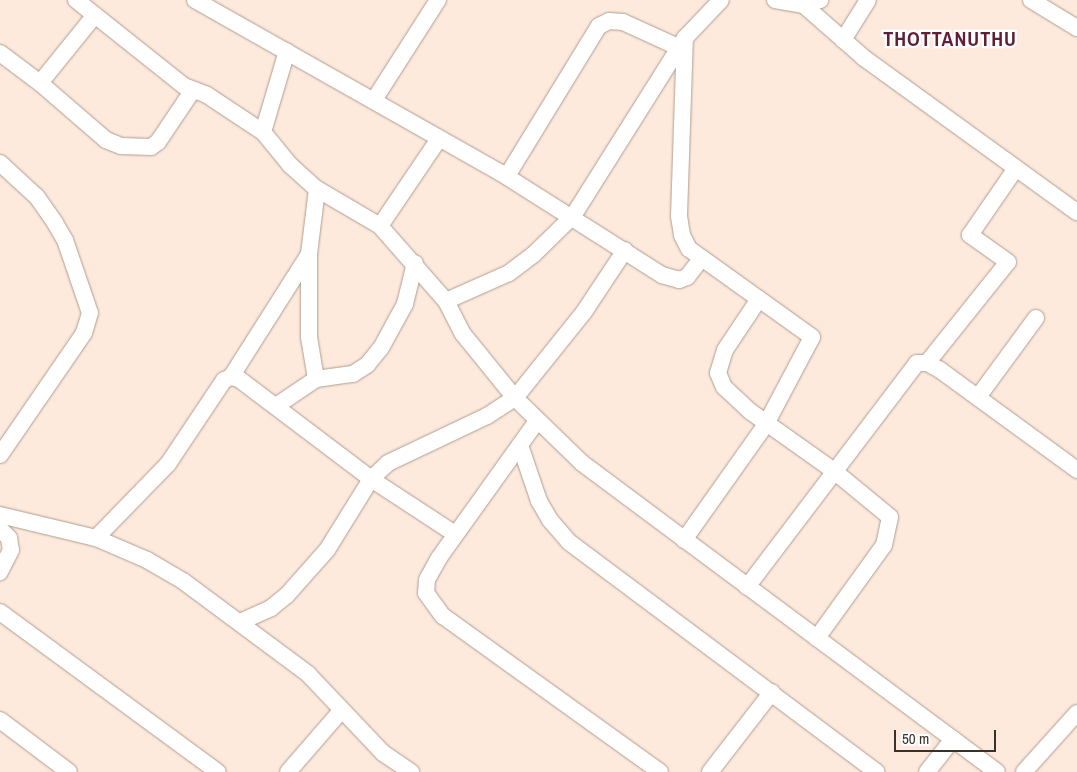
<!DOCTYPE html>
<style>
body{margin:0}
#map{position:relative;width:1077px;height:772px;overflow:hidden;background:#feeadc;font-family:"Archivo Narrow",sans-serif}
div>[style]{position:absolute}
.roads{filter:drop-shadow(0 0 1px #af9d8f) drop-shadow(0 0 1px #af9d8f)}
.street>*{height:16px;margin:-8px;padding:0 8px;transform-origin:8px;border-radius:8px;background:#fff}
span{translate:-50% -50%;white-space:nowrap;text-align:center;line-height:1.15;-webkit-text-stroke:4.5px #fff;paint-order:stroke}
.district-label{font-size:20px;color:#611e37;font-weight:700;letter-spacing:1px}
.scale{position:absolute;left:894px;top:730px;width:102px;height:22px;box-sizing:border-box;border:2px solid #38312b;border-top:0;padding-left:6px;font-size:15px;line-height:18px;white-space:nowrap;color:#38312b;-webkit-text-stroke:4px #fff;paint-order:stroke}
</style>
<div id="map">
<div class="roads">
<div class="street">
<div style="left:76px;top:0;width:138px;rotate:38.5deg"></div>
<div style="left:184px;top:86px;width:25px;rotate:21deg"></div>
<div style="left:207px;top:95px;width:67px;rotate:33.5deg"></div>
<div style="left:263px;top:132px;width:43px;rotate:50.7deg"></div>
<div style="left:290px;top:165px;width:36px;rotate:42deg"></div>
<div style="left:317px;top:189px;width:73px;rotate:30.4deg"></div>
<div style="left:380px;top:226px;width:100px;rotate:48.7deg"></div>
<div style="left:446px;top:301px;width:37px;rotate:63deg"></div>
<div style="left:463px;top:334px;width:82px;rotate:50.9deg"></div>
<div style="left:515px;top:398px;width:93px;rotate:44.1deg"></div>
<div style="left:582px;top:463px;width:517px;rotate:36.67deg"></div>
<div style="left:195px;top:0;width:352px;rotate:29.5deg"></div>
<div style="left:501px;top:173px;width:191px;rotate:32.4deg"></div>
<div style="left:662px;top:275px;width:18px;rotate:16deg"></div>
<div style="left:679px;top:280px;width:9px;rotate:-21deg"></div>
<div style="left:687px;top:277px;width:24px;rotate:-52deg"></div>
<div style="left:775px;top:0;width:28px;rotate:10deg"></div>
<div style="left:803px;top:5px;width:18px;rotate:-16deg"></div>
<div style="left:798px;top:0;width:88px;rotate:41.3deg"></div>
<div style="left:864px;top:58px;width:263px;rotate:35.9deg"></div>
<div style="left:1031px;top:0;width:54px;rotate:31.3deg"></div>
<div style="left:843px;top:40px;width:47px;rotate:-58deg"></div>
<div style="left:0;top:53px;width:50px;rotate:36.9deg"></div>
<div style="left:40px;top:83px;width:87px;rotate:40.8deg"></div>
<div style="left:106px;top:140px;width:16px;rotate:22deg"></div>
<div style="left:121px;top:146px;width:30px;rotate:2deg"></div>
<div style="left:151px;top:147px;width:9px;rotate:-36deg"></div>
<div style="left:158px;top:142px;width:63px;rotate:-56.1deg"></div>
<div style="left:40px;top:83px;width:87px;rotate:-51deg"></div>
<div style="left:374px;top:100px;width:119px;rotate:-57.4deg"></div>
<div style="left:263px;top:132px;width:84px;rotate:-73.5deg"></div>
<div style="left:0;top:163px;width:50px;rotate:42.6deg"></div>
<div style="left:37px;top:197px;width:32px;rotate:55deg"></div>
<div style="left:55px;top:223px;width:20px;rotate:60deg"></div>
<div style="left:65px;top:240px;width:77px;rotate:71.1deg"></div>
<div style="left:90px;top:313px;width:21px;rotate:107deg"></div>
<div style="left:84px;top:333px;width:148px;rotate:124.5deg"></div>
<div style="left:507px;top:176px;width:176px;rotate:-58.5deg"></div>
<div style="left:599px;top:26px;width:11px;rotate:-27deg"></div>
<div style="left:609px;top:21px;width:14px;rotate:4deg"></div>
<div style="left:623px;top:22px;width:63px;rotate:24.5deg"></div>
<div style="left:380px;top:226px;width:105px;rotate:-55.9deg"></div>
<div style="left:759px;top:299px;width:61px;rotate:123.7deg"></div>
<div style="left:725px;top:350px;width:24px;rotate:107deg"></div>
<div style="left:718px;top:373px;width:15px;rotate:67deg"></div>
<div style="left:724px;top:387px;width:37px;rotate:43deg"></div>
<div style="left:751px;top:412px;width:102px;rotate:35.4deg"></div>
<div style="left:834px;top:471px;width:72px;rotate:39.4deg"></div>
<div style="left:890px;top:517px;width:29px;rotate:102deg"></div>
<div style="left:884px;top:545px;width:115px;rotate:125.8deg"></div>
<div style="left:446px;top:301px;width:69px;rotate:-24deg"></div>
<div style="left:509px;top:273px;width:30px;rotate:-37deg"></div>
<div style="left:533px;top:255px;width:56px;rotate:-44.3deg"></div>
<div style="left:573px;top:216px;width:210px;rotate:-57.8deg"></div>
<div style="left:685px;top:38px;width:52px;rotate:-46.5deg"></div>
<div style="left:927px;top:363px;width:129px;rotate:-51.3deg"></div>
<div style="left:1008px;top:262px;width:47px;rotate:-144.6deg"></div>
<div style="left:970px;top:235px;width:81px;rotate:-55.5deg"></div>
<div style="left:231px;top:377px;width:146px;rotate:-57.6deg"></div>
<div style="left:316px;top:379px;width:43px;rotate:-99.5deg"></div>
<div style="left:309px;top:337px;width:83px;rotate:-90deg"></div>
<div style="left:309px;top:254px;width:65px;rotate:-83deg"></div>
<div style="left:978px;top:397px;width:98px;rotate:-53.7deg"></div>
<div style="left:276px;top:406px;width:48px;rotate:-34deg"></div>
<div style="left:316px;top:379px;width:37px;rotate:-8deg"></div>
<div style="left:353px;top:374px;width:17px;rotate:-33deg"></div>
<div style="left:367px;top:365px;width:22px;rotate:-51deg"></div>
<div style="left:381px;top:348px;width:50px;rotate:-61.4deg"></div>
<div style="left:405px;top:304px;width:42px;rotate:-76.3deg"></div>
<div style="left:537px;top:421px;width:168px;rotate:125.6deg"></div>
<div style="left:439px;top:558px;width:25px;rotate:119deg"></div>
<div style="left:427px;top:580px;width:13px;rotate:94deg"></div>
<div style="left:426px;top:593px;width:29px;rotate:54deg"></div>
<div style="left:443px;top:616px;width:267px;rotate:35.7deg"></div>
<div style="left:520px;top:445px;width:59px;rotate:71.3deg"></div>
<div style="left:539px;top:501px;width:22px;rotate:60deg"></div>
<div style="left:550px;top:520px;width:29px;rotate:49deg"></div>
<div style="left:569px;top:542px;width:384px;rotate:36.8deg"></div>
<div style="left:0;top:515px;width:99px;rotate:13.5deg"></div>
<div style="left:96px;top:538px;width:56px;rotate:23.3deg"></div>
<div style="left:147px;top:560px;width:42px;rotate:30.3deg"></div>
<div style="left:183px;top:581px;width:156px;rotate:36.6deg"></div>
<div style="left:308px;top:674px;width:109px;rotate:46.5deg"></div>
<div style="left:383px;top:753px;width:34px;rotate:34deg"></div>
<div style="left:0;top:529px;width:13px;rotate:45deg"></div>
<div style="left:9px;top:538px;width:12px;rotate:81deg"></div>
<div style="left:11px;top:550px;width:25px;rotate:117deg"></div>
<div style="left:96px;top:538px;width:103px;rotate:-45.8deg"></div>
<div style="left:168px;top:464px;width:101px;rotate:-56.3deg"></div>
<div style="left:224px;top:380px;width:8px;rotate:-23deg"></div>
<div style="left:231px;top:377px;width:8px;rotate:14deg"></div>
<div style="left:239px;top:379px;width:166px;rotate:37.1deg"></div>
<div style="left:371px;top:479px;width:100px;rotate:33.2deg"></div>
<div style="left:684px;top:540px;width:142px;rotate:-54.7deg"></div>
<div style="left:766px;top:424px;width:98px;rotate:-62.1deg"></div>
<div style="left:812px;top:337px;width:151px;rotate:-144.4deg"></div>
<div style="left:689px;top:249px;width:16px;rotate:-117deg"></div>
<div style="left:682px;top:235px;width:19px;rotate:-99deg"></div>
<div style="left:679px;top:216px;width:178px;rotate:-88.1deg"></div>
<div style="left:747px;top:587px;width:281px;rotate:-52.8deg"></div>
<div style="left:917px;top:363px;width:10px"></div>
<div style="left:927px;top:363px;width:15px;rotate:28deg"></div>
<div style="left:940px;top:370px;width:170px;rotate:36.1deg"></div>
<div style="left:0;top:612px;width:270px;rotate:36.3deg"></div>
<div style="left:240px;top:622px;width:34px;rotate:-24deg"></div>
<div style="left:271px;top:608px;width:21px;rotate:-39deg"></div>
<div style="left:287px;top:595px;width:60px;rotate:-48.4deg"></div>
<div style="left:327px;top:550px;width:84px;rotate:-58.2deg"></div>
<div style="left:371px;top:479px;width:23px;rotate:-43deg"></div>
<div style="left:388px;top:463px;width:110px;rotate:-25.4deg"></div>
<div style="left:487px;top:416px;width:33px;rotate:-33deg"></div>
<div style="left:515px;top:398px;width:110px;rotate:-51.3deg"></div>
<div style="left:584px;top:312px;width:74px;rotate:-56.5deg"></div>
<div style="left:0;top:720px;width:86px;rotate:37deg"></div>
<div style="left:288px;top:772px;width:81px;rotate:-49deg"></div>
<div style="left:710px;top:772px;width:101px;rotate:-52.2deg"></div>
<div style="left:927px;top:772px;width:42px;rotate:-51.8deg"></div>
<div style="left:1024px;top:772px;width:79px;rotate:-48.1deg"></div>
</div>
</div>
<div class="district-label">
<span style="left:950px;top:38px">THOTTANUTHU</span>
</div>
<div class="scale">50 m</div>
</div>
